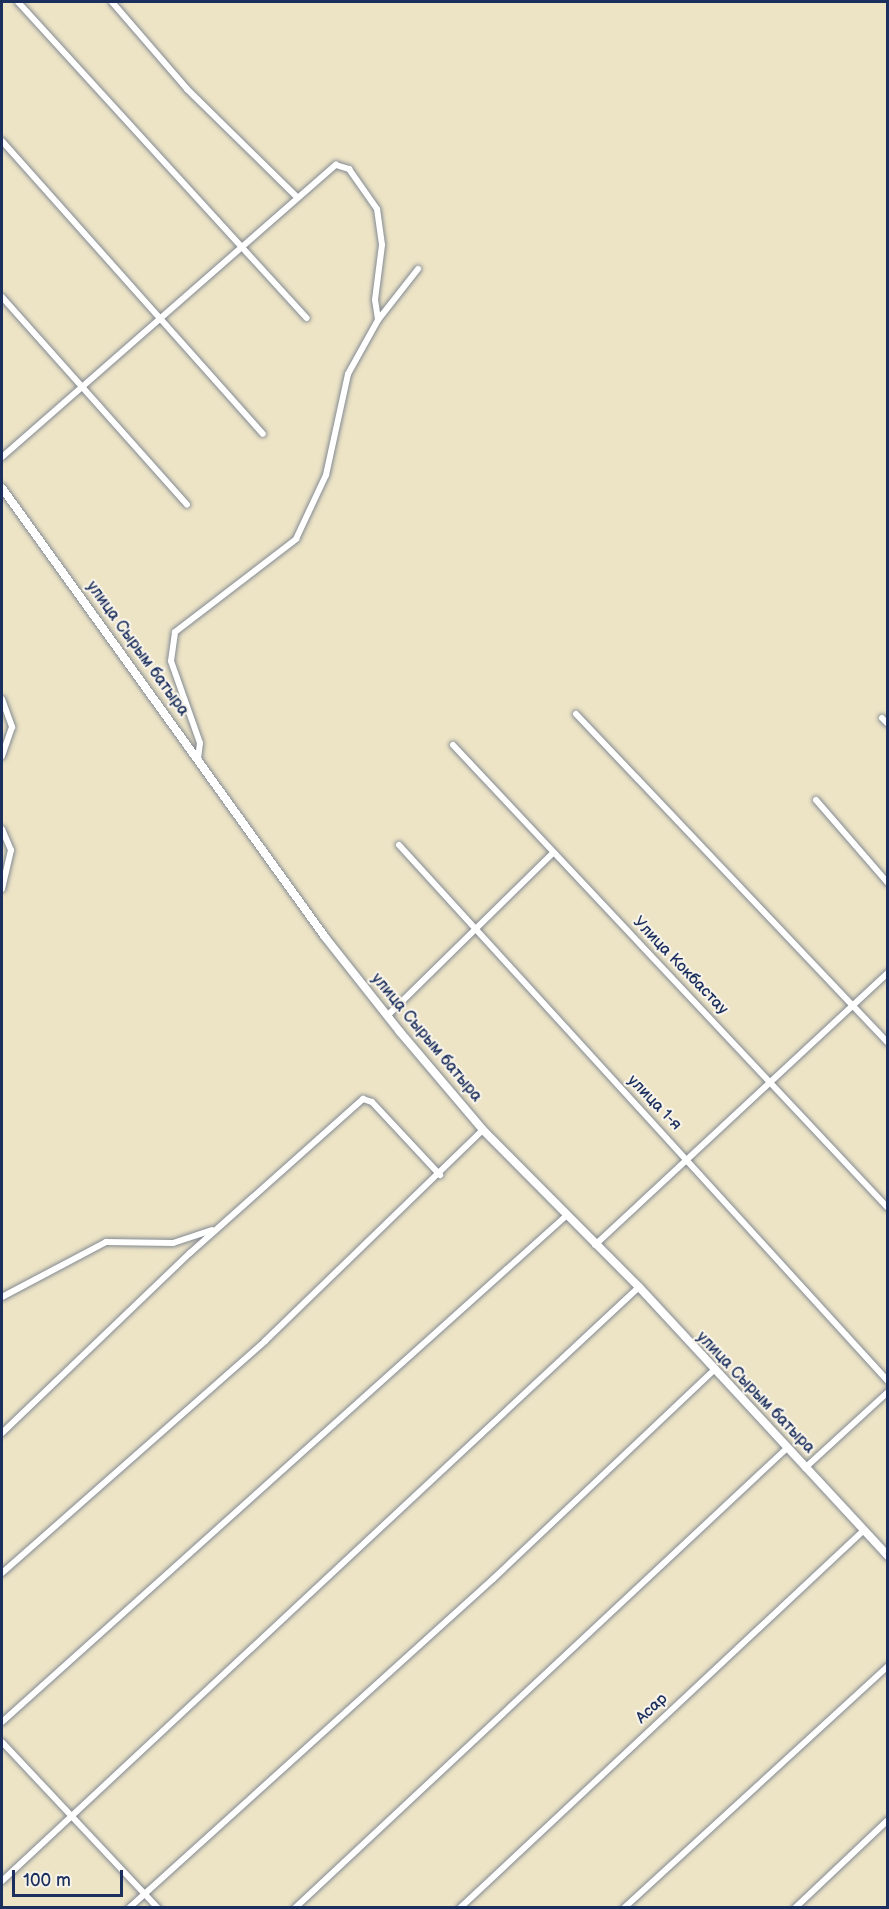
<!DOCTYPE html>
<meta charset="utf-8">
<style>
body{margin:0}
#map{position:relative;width:889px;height:1909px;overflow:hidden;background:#ede4c6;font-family:"Balsamiq Sans",sans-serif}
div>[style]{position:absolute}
.roads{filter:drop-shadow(0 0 2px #848a92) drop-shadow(0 0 2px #848a92)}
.street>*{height:6px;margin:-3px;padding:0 3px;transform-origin:3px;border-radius:3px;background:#fff}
.secondary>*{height:8px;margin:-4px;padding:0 4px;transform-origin:4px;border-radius:4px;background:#fff}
span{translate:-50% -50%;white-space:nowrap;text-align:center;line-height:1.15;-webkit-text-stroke:4.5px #f7f3e8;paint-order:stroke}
.street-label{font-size:16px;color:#1b2f5e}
.frame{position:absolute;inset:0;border:3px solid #1b2f5e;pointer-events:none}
.scale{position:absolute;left:12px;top:1870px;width:111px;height:27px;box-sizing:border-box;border:3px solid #1b2f5e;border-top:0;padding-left:8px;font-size:18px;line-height:21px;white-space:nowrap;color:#1b2f5e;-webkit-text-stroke:4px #f7f3e8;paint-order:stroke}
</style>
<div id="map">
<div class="roads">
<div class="street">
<div style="left:18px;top:2px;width:428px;rotate:47.6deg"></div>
<div style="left:112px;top:2px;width:115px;rotate:49.2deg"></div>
<div style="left:187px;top:89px;width:153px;rotate:44.5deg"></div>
<div style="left:2px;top:141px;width:392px;rotate:48.3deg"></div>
<div style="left:2px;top:297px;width:278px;rotate:48.3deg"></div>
<div style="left:2px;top:457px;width:444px;rotate:-41.2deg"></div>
<div style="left:336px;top:165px;width:14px;rotate:17deg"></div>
<div style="left:349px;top:169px;width:49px;rotate:55deg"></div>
<div style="left:377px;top:209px;width:36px;rotate:82deg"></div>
<div style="left:382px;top:245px;width:55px;rotate:97.3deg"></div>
<div style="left:375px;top:300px;width:20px;rotate:81deg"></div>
<div style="left:2px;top:699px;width:30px;rotate:70deg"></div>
<div style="left:12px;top:727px;width:31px;rotate:109deg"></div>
<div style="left:576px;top:714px;width:453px;rotate:46.5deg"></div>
<div style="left:882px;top:718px;width:8px;rotate:45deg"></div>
<div style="left:453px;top:745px;width:635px;rotate:46.79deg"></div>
<div style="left:198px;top:759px;width:16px;rotate:-83deg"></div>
<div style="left:200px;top:743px;width:87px;rotate:-109.5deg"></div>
<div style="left:171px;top:661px;width:29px;rotate:-82deg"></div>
<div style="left:175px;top:632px;width:153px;rotate:-37.5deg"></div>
<div style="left:296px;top:539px;width:71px;rotate:-64.9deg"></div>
<div style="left:326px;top:475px;width:103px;rotate:-77.7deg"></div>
<div style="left:348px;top:374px;width:62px;rotate:-60.9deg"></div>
<div style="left:378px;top:320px;width:65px;rotate:-51.9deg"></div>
<div style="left:816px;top:800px;width:110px;rotate:49.1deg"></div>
<div style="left:2px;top:829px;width:23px;rotate:67deg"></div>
<div style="left:11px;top:850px;width:40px;rotate:103deg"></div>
<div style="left:399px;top:845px;width:726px;rotate:47.63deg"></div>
<div style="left:387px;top:1016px;width:231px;rotate:-44.5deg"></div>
<div style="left:595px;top:1245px;width:400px;rotate:-42.9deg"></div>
<div style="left:2px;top:1297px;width:118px;rotate:-27.9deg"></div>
<div style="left:106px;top:1242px;width:67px;rotate:0.9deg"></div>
<div style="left:173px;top:1243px;width:41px;rotate:-18.4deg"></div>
<div style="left:2px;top:1433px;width:260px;rotate:-43.8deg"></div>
<div style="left:190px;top:1253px;width:232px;rotate:-41.7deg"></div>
<div style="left:363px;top:1099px;width:9px;rotate:18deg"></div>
<div style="left:372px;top:1102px;width:100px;rotate:47deg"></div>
<div style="left:805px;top:1468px;width:113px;rotate:-42.5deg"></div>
<div style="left:2px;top:1573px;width:351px;rotate:-41.4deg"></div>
<div style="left:265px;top:1341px;width:303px;rotate:-44.1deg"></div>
<div style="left:2px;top:1722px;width:759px;rotate:-41.9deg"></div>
<div style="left:2px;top:1742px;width:228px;rotate:46.8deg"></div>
<div style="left:2px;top:1881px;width:871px;rotate:-43deg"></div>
<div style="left:129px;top:1908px;width:491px;rotate:-42.1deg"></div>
<div style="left:493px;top:1579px;width:304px;rotate:-43.4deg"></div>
<div style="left:295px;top:1908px;width:672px;rotate:-43.07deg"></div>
<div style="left:460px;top:1908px;width:552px;rotate:-43.09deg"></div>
<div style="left:624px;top:1908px;width:358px;rotate:-42.5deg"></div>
<div style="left:795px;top:1908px;width:128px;rotate:-43.4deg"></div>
</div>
<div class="secondary">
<div style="left:2px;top:488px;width:553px;rotate:54.27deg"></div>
<div style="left:325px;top:937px;width:121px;rotate:51.7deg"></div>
<div style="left:400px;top:1032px;width:128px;rotate:49.7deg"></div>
<div style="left:483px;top:1130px;width:221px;rotate:45.2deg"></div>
<div style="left:639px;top:1287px;width:367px;rotate:47.2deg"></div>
</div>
</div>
<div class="street-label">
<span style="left:137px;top:649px;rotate:54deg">улица Сырым батыра</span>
<span style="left:680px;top:966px;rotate:46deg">Улица Кокбастау</span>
<span style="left:426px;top:1038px;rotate:50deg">улица Сырым батыра</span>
<span style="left:654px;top:1103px;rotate:46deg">улица 1-я</span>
<span style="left:755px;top:1393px;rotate:46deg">улица Сырым батыра</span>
<span style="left:652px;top:1709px;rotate:-43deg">Асар</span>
</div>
<div class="frame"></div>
<div class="scale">100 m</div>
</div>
